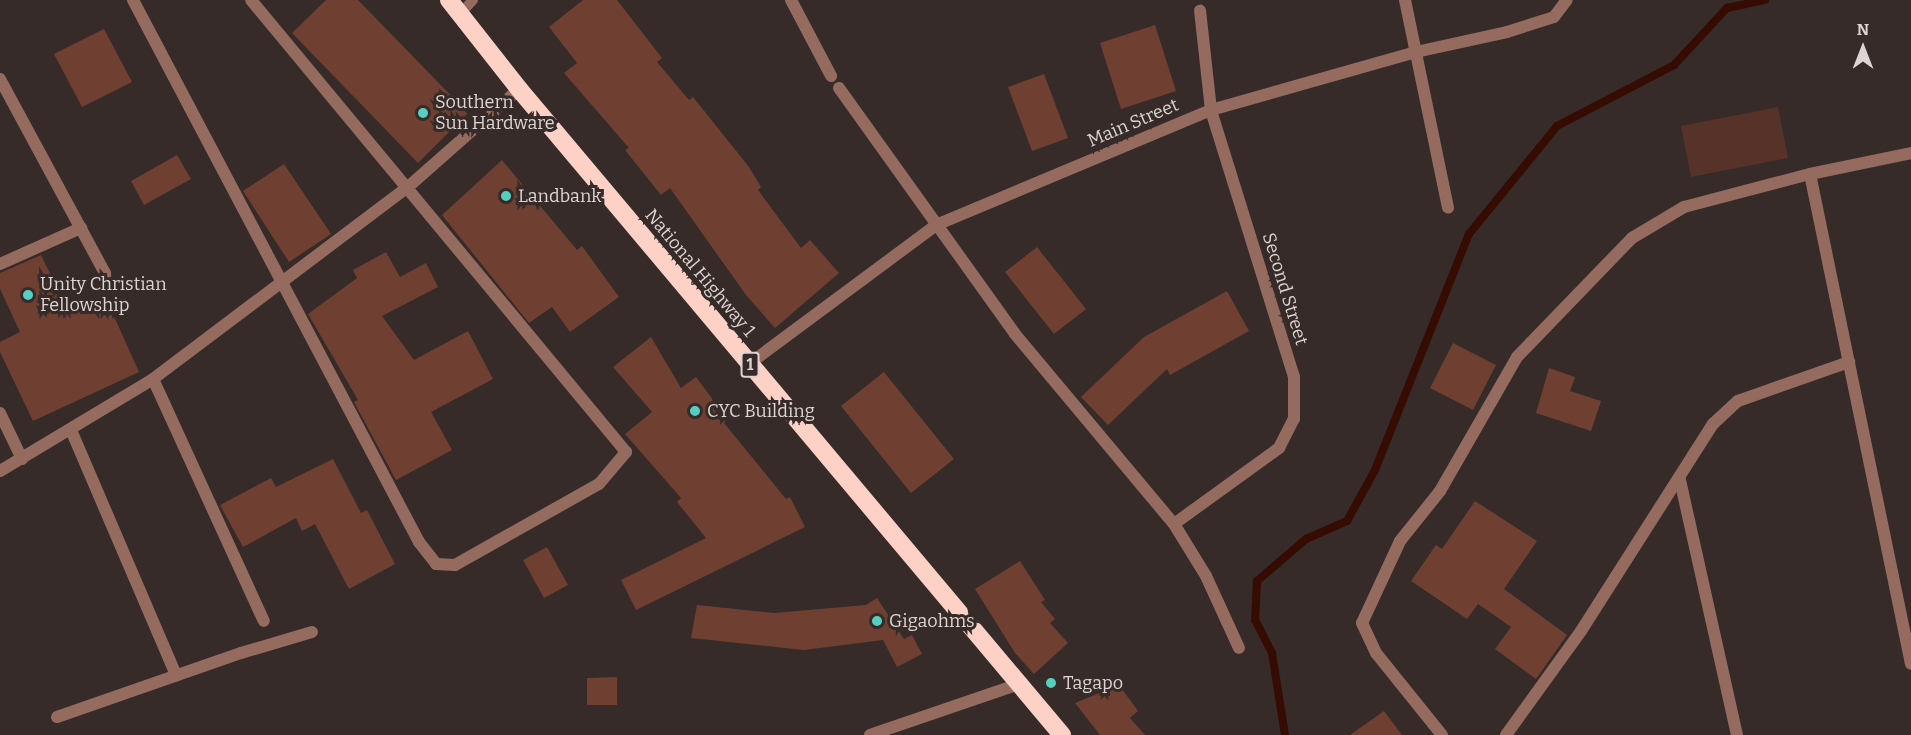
<!DOCTYPE html>
<style>
body{margin:0}
#map{position:relative;width:1911px;height:735px;overflow:hidden;background:#362b28;font-family:Bitter,serif}
div>[style]{position:absolute}
.green>*{inset:0;background:#563228}
.stream>*{height:8px;margin:-4px;padding:0 4px;transform-origin:4px;border-radius:4px;background:#350b02}
.building>*{inset:0;background:#6f3f32}
.lane>*{height:10px;margin:-5px;padding:0 5px;transform-origin:5px;border-radius:5px;background:#966b5f}
.street>*{height:12px;margin:-6px;padding:0 6px;transform-origin:6px;border-radius:6px;background:#966b5f}
.highway>*{height:18px;margin:-9px;padding:0 9px;transform-origin:9px;border-radius:9px;background:#fdd1c5}
.dots>*{width:16px;height:16px;translate:-50% -50%;box-sizing:border-box;border:3px solid #362b28;border-radius:50%}
span{translate:-50% -50%;white-space:nowrap;text-align:center;line-height:1.15;-webkit-text-stroke:6px #362b28;paint-order:stroke}
.shield-label span{padding:2px 4px;background:#362b28;border:2px solid;border-radius:4px;-webkit-text-stroke-width:0}
.shield-label{font-size:16px;color:#dcd5d3;font-weight:700}
.poi-label{font-size:18px;color:#dcd5d3}
.left{translate:0 -50%;text-align:left}
.street-label{font-size:18px;color:#dcd5d3}
.north{position:absolute;left:1833px;top:18px;width:60px;height:60px;-webkit-text-stroke:4px #362b28;paint-order:stroke;rotate:0deg;font-size:16px;font-weight:700;line-height:24px;text-align:center;color:#dcd5d3}
.north::after{content:'';display:block;margin:auto;width:21px;height:27px;background:#dcd5d3;clip-path:polygon(50% 0,100% 100%,50% 72%,0 100%)}
</style>
<div id="map">
<div class="green">
<div style="clip-path:polygon(1778px 107px,1788px 158px,1691px 177px,1681px 126px)"></div>
</div>
<div class="stream">
<div style="left:1285px;top:735px;width:83px;rotate:-99deg"></div>
<div style="left:1272px;top:653px;width:37px;rotate:-117deg"></div>
<div style="left:1255px;top:620px;width:39px;rotate:-87deg"></div>
<div style="left:1257px;top:581px;width:65px;rotate:-40.6deg"></div>
<div style="left:1306px;top:539px;width:45px;rotate:-23.7deg"></div>
<div style="left:1347px;top:521px;width:58px;rotate:-61.2deg"></div>
<div style="left:1375px;top:470px;width:254px;rotate:-68.3deg"></div>
<div style="left:1469px;top:234px;width:139px;rotate:-50.8deg"></div>
<div style="left:1557px;top:126px;width:132px;rotate:-27.5deg"></div>
<div style="left:1674px;top:65px;width:78px;rotate:-47.1deg"></div>
<div style="left:1727px;top:8px;width:39px;rotate:-12deg"></div>
</div>
<div class="building">
<div style="clip-path:polygon(326px 0,358px 0,468px 113px,418px 163px,292px 33px)"></div>
<div style="clip-path:polygon(583px 0,617px 0,662px 58px,657px 62px,689px 100px,693px 97px,749px 167px,761px 187px,758px 190px,801px 248px,810px 240px,839px 273px,775px 328px,746px 295px,670px 188px,661px 195px,625px 150px,629px 148px,564px 73px,577px 63px,549px 27px)"></div>
<div style="clip-path:polygon(1155px 25px,1176px 91px,1121px 109px,1100px 43px)"></div>
<div style="clip-path:polygon(104px 29px,132px 82px,82px 107px,54px 54px)"></div>
<div style="clip-path:polygon(1044px 74px,1068px 138px,1032px 151px,1008px 87px)"></div>
<div style="clip-path:polygon(177px 155px,191px 179px,144px 205px,131px 181px)"></div>
<div style="clip-path:polygon(502px 160px,577px 250px,582px 246px,619px 297px,570px 332px,552px 307px,529px 323px,442px 215px)"></div>
<div style="clip-path:polygon(284px 164px,331px 234px,289px 262px,243px 191px)"></div>
<div style="clip-path:polygon(1037px 247px,1086px 309px,1054px 334px,1005px 272px)"></div>
<div style="clip-path:polygon(386px 252px,400px 277px,426px 263px,438px 287px,382px 316px,414px 360px,468px 331px,493px 379px,431px 412px,452px 450px,396px 480px,354px 402px,358px 400px,308px 314px,357px 278px,353px 270px)"></div>
<div style="clip-path:polygon(41px 255px,68px 310px,104px 294px,139px 372px,33px 421px,0 352px,0 342px,20px 332px,0 289px,0 273px)"></div>
<div style="clip-path:polygon(1227px 291px,1249px 331px,1170px 375px,1167px 369px,1108px 425px,1081px 397px,1144px 337px)"></div>
<div style="clip-path:polygon(651px 337px,681px 388px,696px 377px,728px 420px,724px 423px,786px 499px,790px 497px,805px 527px,636px 610px,621px 580px,706px 538px,677px 502px,681px 498px,625px 434px,652px 412px,613px 367px)"></div>
<div style="clip-path:polygon(1453px 343px,1496px 365px,1473px 410px,1430px 388px)"></div>
<div style="clip-path:polygon(1549px 368px,1575px 377px,1570px 391px,1601px 401px,1591px 431px,1536px 413px)"></div>
<div style="clip-path:polygon(884px 372px,954px 459px,911px 493px,841px 406px)"></div>
<div style="clip-path:polygon(333px 459px,361px 513px,367px 510px,395px 564px,349px 589px,315px 524px,302px 531px,296px 518px,243px 547px,220px 505px,271px 478px,276px 487px)"></div>
<div style="clip-path:polygon(1475px 501px,1537px 541px,1504px 589px,1567px 635px,1536px 679px,1495px 649px,1511px 627px,1478px 604px,1467px 619px,1411px 581px,1436px 545px,1442px 549px)"></div>
<div style="clip-path:polygon(547px 547px,568px 585px,544px 598px,523px 560px)"></div>
<div style="clip-path:polygon(1020px 561px,1045px 600px,1041px 602px,1055px 619px,1050px 623px,1068px 643px,1034px 674px,1015px 653px,975px 589px)"></div>
<div style="clip-path:polygon(877px 598px,904px 639px,912px 635px,922px 654px,897px 667px,883px 640px,804px 650px,691px 638px,697px 605px,774px 613px,866px 605px)"></div>
<div style="clip-path:polygon(617px 677px,617px 705px,587px 705px,587px 678px)"></div>
<div style="clip-path:polygon(1119px 685px,1138px 711px,1130px 718px,1145px 735px,1100px 735px,1075px 703px)"></div>
<div style="clip-path:polygon(1384px 711px,1402px 735px,1350px 735px)"></div>
</div>
<div class="lane">
<div style="left:460px;top:14px;width:19px;rotate:-47deg"></div>
</div>
<div class="street">
<div style="left:133px;top:0;width:613px;rotate:62.18deg"></div>
<div style="left:419px;top:542px;width:28px;rotate:52deg"></div>
<div style="left:436px;top:564px;width:19px;rotate:3deg"></div>
<div style="left:455px;top:565px;width:165px;rotate:-29.4deg"></div>
<div style="left:599px;top:484px;width:42px;rotate:-49.8deg"></div>
<div style="left:626px;top:452px;width:587px;rotate:-129.68deg"></div>
<div style="left:791px;top:0;width:86px;rotate:62.2deg"></div>
<div style="left:1405px;top:0;width:212px;rotate:78.3deg"></div>
<div style="left:0;top:79px;width:233px;rotate:61.6deg"></div>
<div style="left:839px;top:88px;width:302px;rotate:54.4deg"></div>
<div style="left:1015px;top:334px;width:248px;rotate:50.1deg"></div>
<div style="left:1174px;top:524px;width:61px;rotate:58.4deg"></div>
<div style="left:1206px;top:576px;width:79px;rotate:65.4deg"></div>
<div style="left:1810px;top:174px;width:500px;rotate:78.35deg"></div>
<div style="left:0;top:264px;width:89px;rotate:-24deg"></div>
<div style="left:749px;top:364px;width:233px;rotate:-36.6deg"></div>
<div style="left:936px;top:225px;width:298px;rotate:-22.7deg"></div>
<div style="left:1211px;top:110px;width:213px;rotate:-15.8deg"></div>
<div style="left:1416px;top:52px;width:93px;rotate:-12.4deg"></div>
<div style="left:1507px;top:32px;width:49px;rotate:-17.7deg"></div>
<div style="left:1554px;top:17px;width:21px;rotate:-53deg"></div>
<div style="left:153px;top:379px;width:266px;rotate:65.4deg"></div>
<div style="left:0;top:413px;width:51px;rotate:64.4deg"></div>
<div style="left:71px;top:430px;width:267px;rotate:66.8deg"></div>
<div style="left:0;top:471px;width:179px;rotate:-31deg"></div>
<div style="left:153px;top:379px;width:319px;rotate:-37deg"></div>
<div style="left:408px;top:187px;width:148px;rotate:-41.4deg"></div>
<div style="left:1680px;top:480px;width:261px;rotate:77.4deg"></div>
<div style="left:1174px;top:524px;width:130px;rotate:-35.9deg"></div>
<div style="left:1279px;top:448px;width:33px;rotate:-63deg"></div>
<div style="left:1294px;top:419px;width:42px;rotate:-90deg"></div>
<div style="left:1294px;top:377px;width:280px;rotate:-107.3deg"></div>
<div style="left:1211px;top:110px;width:100px;rotate:-96.3deg"></div>
<div style="left:57px;top:717px;width:195px;rotate:-19.2deg"></div>
<div style="left:241px;top:653px;width:74px;rotate:-16.5deg"></div>
<div style="left:870px;top:735px;width:161px;rotate:-18.9deg"></div>
<div style="left:1442px;top:735px;width:105px;rotate:-128.8deg"></div>
<div style="left:1376px;top:653px;width:33px;rotate:-115deg"></div>
<div style="left:1362px;top:623px;width:90px;rotate:-65.1deg"></div>
<div style="left:1400px;top:541px;width:64px;rotate:-51.3deg"></div>
<div style="left:1440px;top:491px;width:155px;rotate:-60.1deg"></div>
<div style="left:1517px;top:357px;width:165px;rotate:-46deg"></div>
<div style="left:1632px;top:238px;width:61px;rotate:-30.8deg"></div>
<div style="left:1684px;top:207px;width:130px;rotate:-14.7deg"></div>
<div style="left:1810px;top:174px;width:103px;rotate:-11.7deg"></div>
<div style="left:1506px;top:735px;width:128px;rotate:-54.2deg"></div>
<div style="left:1581px;top:631px;width:246px;rotate:-57.5deg"></div>
<div style="left:1713px;top:424px;width:34px;rotate:-43deg"></div>
<div style="left:1738px;top:401px;width:118px;rotate:-19.4deg"></div>
</div>
<div class="highway">
<div style="left:449px;top:0;width:113px;rotate:51.8deg"></div>
<div style="left:519px;top:89px;width:844px;rotate:49.95deg"></div>
</div>
<div class="dots">
<div style="left:423px;top:113px;background:#57cec2"></div>
<div style="left:506px;top:196px;background:#57cec2"></div>
<div style="left:28px;top:295px;background:#57cec2"></div>
<div style="left:695px;top:411px;background:#57cec2"></div>
<div style="left:877px;top:621px;background:#57cec2"></div>
<div style="left:1051px;top:683px;background:#57cec2"></div>
</div>
<div class="shield-label">
<span style="left:750px;top:365px">1</span>
</div>
<div class="poi-label">
<span class="left" style="left:435px;top:113px">Southern<br>Sun Hardware</span>
<span class="left" style="left:518px;top:196px">Landbank</span>
<span class="left" style="left:40px;top:295px">Unity Christian<br>Fellowship</span>
<span class="left" style="left:707px;top:411px">CYC Building</span>
<span class="left" style="left:889px;top:621px">Gigaohms</span>
<span class="left" style="left:1063px;top:683px">Tagapo</span>
</div>
<div class="street-label">
<span style="left:1133px;top:123px;rotate:-23deg">Main Street</span>
<span style="left:700px;top:273px;rotate:50deg">National Highway 1</span>
<span style="left:1285px;top:289px;rotate:73deg">Second Street</span>
</div>
<div class="north">N</div>
</div>
